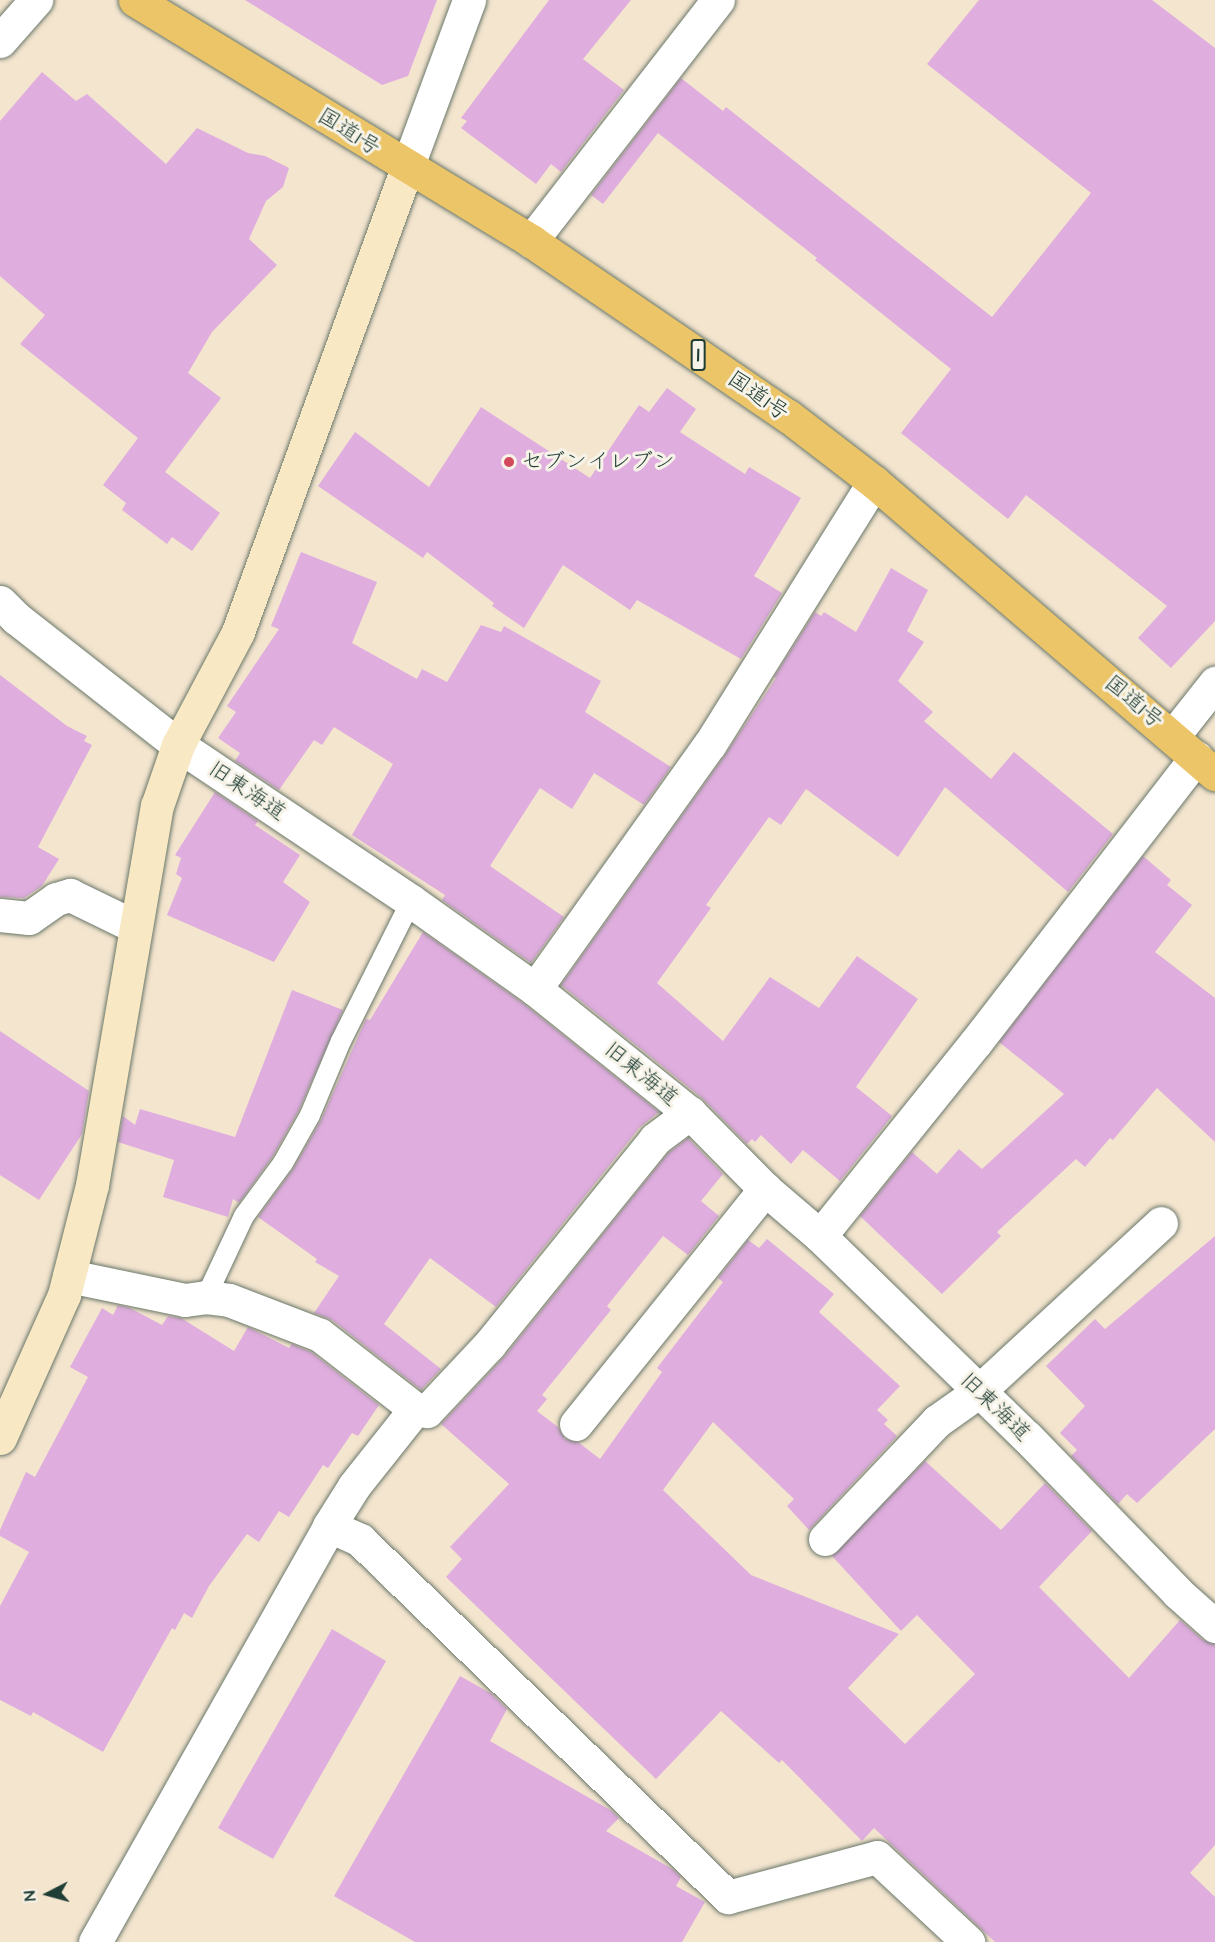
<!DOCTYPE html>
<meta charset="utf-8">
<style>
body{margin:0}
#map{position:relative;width:1215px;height:1942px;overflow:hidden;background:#f4e5cf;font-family:"Architects Daughter","Klee One",sans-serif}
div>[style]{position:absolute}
.building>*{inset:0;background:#dfaede}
.roads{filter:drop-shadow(0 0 2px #6a786a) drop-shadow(0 0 2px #6a786a)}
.lane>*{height:20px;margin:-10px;padding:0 10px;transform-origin:10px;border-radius:10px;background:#fff}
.street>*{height:33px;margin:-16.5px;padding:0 16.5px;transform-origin:16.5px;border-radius:16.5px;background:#fff}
.secondary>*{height:33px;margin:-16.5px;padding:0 16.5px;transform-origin:16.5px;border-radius:16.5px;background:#f8e8c3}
.highway>*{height:33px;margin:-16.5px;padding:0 16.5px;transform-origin:16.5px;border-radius:16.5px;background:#edc569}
.dots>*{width:16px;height:16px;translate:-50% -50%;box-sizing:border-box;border:3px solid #f7f3e8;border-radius:50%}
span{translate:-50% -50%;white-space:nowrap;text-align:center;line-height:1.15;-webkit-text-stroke:6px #f7f3e8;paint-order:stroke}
.shield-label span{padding:2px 4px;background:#f7f3e8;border:2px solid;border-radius:4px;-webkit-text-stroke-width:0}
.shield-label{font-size:21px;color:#1f3d34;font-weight:700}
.street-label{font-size:22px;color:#1f3d34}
.poi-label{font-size:22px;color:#1f3d34}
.left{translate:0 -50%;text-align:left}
.north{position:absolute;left:18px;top:1864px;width:60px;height:60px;-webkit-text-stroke:4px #f7f3e8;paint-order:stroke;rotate:264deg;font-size:16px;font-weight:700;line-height:24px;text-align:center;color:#1f3d34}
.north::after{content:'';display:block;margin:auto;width:21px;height:27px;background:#1f3d34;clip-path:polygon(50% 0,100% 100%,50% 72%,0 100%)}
</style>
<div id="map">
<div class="building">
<div style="clip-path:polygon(245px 0,437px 0,408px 76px,382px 85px)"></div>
<div style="clip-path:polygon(549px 0,631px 0,583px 59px,624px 90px,561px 172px,551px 164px,536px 184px,461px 128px,467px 121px,461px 118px)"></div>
<div style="clip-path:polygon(979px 0,1152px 0,1215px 48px,1215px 621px,1171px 668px,1138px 638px,1167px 606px,1026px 495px,1008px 519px,901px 433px,951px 369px,815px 260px,817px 258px,658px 133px,603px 204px,591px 195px,681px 78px,723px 111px,726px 107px,992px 317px,1091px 193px,927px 64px)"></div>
<div style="clip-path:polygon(42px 72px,76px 101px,87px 94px,166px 164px,197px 128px,248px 153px,265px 156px,289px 168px,283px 187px,266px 201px,249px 239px,277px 265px,212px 332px,188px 373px,221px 398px,165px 472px,220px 513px,192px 551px,172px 537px,167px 544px,122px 510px,126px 503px,103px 485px,138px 438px,20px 344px,45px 315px,0 276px,0 121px)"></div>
<div style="clip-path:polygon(667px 388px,696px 409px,680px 432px,745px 474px,749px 467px,801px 498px,754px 576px,782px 593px,741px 659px,637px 600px,630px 610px,563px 565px,524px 628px,492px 606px,494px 603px,427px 552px,423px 558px,318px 486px,355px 432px,429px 487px,481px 407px,590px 478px,639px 405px,649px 412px)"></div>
<div style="clip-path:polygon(301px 552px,377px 582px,352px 643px,417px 679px,422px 669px,447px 682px,481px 625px,501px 632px,504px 626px,601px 681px,585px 712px,671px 767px,644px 805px,594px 773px,572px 809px,540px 788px,490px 866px,564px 917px,531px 963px,442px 900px,445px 895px,352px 835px,393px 764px,334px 727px,322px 745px,314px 740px,279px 790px,235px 761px,240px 753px,218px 738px,236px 712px,227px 706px,279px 629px,271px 626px)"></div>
<div style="clip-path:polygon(891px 568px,928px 590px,907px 631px,924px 642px,898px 681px,933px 712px,924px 721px,991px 779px,1014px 752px,1113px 834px,1068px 892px,945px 787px,898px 857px,806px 789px,781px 825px,769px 817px,706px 905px,711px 908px,657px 983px,723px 1041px,770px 977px,819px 1008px,857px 956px,918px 999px,856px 1087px,892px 1116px,840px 1181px,803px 1150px,791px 1164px,761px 1135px,755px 1142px,752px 1139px,747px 1144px,702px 1098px,561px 985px,725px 755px,776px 678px,774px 677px,815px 612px,821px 616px,824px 612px,856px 632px)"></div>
<div style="clip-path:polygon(0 675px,67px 726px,87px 736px,84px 741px,92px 745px,38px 847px,59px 859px,42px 886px,24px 898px,0 897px)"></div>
<div style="clip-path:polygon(215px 792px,258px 821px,255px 825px,300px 855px,283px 882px,310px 902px,274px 962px,167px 915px,182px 878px,176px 874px,181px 858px,175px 855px)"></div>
<div style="clip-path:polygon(1143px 856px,1171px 880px,1167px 885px,1192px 905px,1155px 952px,1215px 998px,1215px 1142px,1157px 1088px,1113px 1140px,1110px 1138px,1085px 1167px,1076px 1159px,997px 1232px,1001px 1236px,942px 1294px,860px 1216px,912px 1152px,937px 1174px,959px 1149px,982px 1169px,1064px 1094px,999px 1042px)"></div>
<div style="clip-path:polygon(423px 932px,524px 1004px,659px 1112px,640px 1127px,496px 1307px,430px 1258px,384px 1324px,441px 1369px,421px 1390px,332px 1320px,314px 1313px,339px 1276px,315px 1262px,317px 1259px,258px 1217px,293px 1169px,321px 1120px,366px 1019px,370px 1020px)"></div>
<div style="clip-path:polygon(292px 990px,343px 1010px,299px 1110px,273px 1156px,239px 1203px,233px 1199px,228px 1217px,163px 1197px,174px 1160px,118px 1142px,123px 1116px,135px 1125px,140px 1109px,235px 1137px)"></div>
<div style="clip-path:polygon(0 1031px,89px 1091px,82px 1134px,39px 1200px,0 1175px)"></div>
<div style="clip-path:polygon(688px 1138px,723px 1174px,701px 1201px,719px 1216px,688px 1255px,663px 1236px,607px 1306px,611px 1310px,542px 1395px,547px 1399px,537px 1411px,558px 1427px,565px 1439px,578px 1442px,600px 1459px,662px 1372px,657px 1368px,723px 1282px,718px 1278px,748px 1240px,759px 1248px,767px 1239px,834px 1294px,819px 1312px,900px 1386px,877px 1410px,888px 1420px,884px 1424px,897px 1436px,809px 1530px,787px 1506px,794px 1499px,713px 1422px,663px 1490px,751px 1575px,899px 1634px,848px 1688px,905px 1744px,975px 1674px,917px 1615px,901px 1631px,832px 1556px,925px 1461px,1001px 1530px,1045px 1483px,1092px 1531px,1039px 1587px,1129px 1678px,1180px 1620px,1203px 1640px,1215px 1644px,1215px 1845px,1190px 1873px,1215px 1897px,1215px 1942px,995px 1942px,874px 1828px,862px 1841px,782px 1760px,779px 1763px,721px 1711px,656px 1779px,446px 1577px,462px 1559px,450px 1547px,509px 1484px,441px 1424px,504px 1357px,668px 1153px)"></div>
<div style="clip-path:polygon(1215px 1236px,1215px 1429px,1137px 1503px,1127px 1494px,1118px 1504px,1071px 1456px,1077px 1450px,1060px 1433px,1085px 1406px,1046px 1366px,1095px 1319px,1105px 1329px)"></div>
<div style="clip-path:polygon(118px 1305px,130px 1308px,162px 1325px,168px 1316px,181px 1318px,234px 1351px,248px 1327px,289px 1348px,292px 1344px,311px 1352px,379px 1405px,358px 1436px,352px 1433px,328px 1468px,323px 1465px,289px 1517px,279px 1511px,259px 1542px,247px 1534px,209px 1586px,192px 1618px,184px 1613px,175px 1630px,172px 1628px,103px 1752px,33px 1712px,31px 1716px,0 1700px,0 1606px,29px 1552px,0 1536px,0 1530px,26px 1472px,35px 1477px,88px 1377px,70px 1367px,102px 1308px,113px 1315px)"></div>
<div style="clip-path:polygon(332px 1629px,386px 1661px,273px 1859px,218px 1828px)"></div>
<div style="clip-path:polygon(460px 1676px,492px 1694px,507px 1709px,490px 1741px,612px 1811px,619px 1818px,606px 1831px,674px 1870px,681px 1877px,676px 1886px,705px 1902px,682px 1942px,415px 1942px,334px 1896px)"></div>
</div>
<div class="roads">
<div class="lane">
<div style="left:206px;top:1297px;width:89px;rotate:-64.9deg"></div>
<div style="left:244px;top:1216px;width:66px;rotate:-53.7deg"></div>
<div style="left:283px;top:1163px;width:55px;rotate:-60.6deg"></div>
<div style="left:310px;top:1115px;width:80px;rotate:-67.3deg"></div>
<div style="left:341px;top:1041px;width:157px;rotate:-63.4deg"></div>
</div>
<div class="street">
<div style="left:0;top:41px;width:55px;rotate:-48.7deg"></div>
<div style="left:407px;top:168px;width:179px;rotate:-69.7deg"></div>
<div style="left:531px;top:241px;width:305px;rotate:-52.2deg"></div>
<div style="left:0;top:602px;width:23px;rotate:45deg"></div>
<div style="left:16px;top:618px;width:206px;rotate:38.1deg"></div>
<div style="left:178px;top:745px;width:280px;rotate:33.8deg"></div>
<div style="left:411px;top:901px;width:152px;rotate:35.4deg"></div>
<div style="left:535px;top:989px;width:198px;rotate:38.7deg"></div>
<div style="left:690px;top:1113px;width:107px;rotate:45.4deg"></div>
<div style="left:765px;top:1189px;width:72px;rotate:40.5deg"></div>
<div style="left:820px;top:1236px;width:289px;rotate:44.2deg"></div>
<div style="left:1027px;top:1437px;width:217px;rotate:45.9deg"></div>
<div style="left:1178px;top:1593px;width:50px;rotate:41.7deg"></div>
<div style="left:1173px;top:736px;width:68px;rotate:-51.6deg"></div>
<div style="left:0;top:915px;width:29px;rotate:6deg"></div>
<div style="left:29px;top:918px;width:33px;rotate:-35deg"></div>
<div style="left:56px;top:899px;width:15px;rotate:-16deg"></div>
<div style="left:70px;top:895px;width:73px;rotate:25.9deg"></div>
<div style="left:535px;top:989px;width:301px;rotate:-54.5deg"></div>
<div style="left:710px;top:744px;width:309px;rotate:-58deg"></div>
<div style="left:820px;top:1236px;width:249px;rotate:-51.2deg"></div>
<div style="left:976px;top:1042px;width:360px;rotate:-52.3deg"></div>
<div style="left:69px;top:1276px;width:118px;rotate:11.7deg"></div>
<div style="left:185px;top:1300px;width:21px;rotate:-8deg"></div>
<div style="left:206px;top:1297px;width:23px;rotate:7deg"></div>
<div style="left:229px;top:1300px;width:97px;rotate:21deg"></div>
<div style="left:320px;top:1335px;width:120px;rotate:37.9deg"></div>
<div style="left:576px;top:1424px;width:302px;rotate:-51.2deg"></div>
<div style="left:329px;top:1526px;width:34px;rotate:24deg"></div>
<div style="left:360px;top:1540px;width:513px;rotate:44.13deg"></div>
<div style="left:728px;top:1897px;width:154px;rotate:-15deg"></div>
<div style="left:877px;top:1857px;width:125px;rotate:43deg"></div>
<div style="left:825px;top:1539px;width:163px;rotate:-46.5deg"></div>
<div style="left:937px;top:1421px;width:50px;rotate:-35.3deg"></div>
<div style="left:978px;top:1392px;width:249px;rotate:-42.7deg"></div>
<div style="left:95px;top:1942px;width:477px;rotate:-60.6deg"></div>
<div style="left:329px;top:1526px;width:47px;rotate:-58deg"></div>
<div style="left:354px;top:1486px;width:98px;rotate:-51.6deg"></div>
<div style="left:415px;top:1409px;width:12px;rotate:9deg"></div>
<div style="left:427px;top:1411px;width:91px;rotate:-46.8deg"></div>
<div style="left:489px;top:1345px;width:265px;rotate:-51.1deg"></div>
<div style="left:655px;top:1139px;width:44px;rotate:-36.6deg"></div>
</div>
<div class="secondary">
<div style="left:0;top:1438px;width:157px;rotate:-65.9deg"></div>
<div style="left:64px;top:1295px;width:114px;rotate:-75.7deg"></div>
<div style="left:92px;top:1185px;width:385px;rotate:-80.3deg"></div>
<div style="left:157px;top:806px;width:65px;rotate:-71deg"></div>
<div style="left:178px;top:745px;width:128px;rotate:-62deg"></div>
<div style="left:238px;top:632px;width:494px;rotate:-70deg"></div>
</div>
<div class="highway">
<div style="left:135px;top:0;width:464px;rotate:31.3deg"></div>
<div style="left:531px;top:241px;width:311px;rotate:34.3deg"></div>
<div style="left:788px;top:416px;width:108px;rotate:37.5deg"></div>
<div style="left:874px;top:482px;width:449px;rotate:40.6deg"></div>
</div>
</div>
<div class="dots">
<div style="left:509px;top:462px;background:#d1495b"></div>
</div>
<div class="shield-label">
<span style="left:698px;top:355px">1</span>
</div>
<div class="street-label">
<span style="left:349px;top:132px;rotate:32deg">国道1号</span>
<span style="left:758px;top:396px;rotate:35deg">国道1号</span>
<span style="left:1134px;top:702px;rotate:40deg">国道1号</span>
<span style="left:247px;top:791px;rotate:34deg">旧東海道</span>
<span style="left:641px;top:1074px;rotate:39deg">旧東海道</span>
<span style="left:995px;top:1407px;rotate:44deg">旧東海道</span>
</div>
<div class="poi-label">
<span class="left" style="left:521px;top:462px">セブンイレブン</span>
</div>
<div class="north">N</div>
</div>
